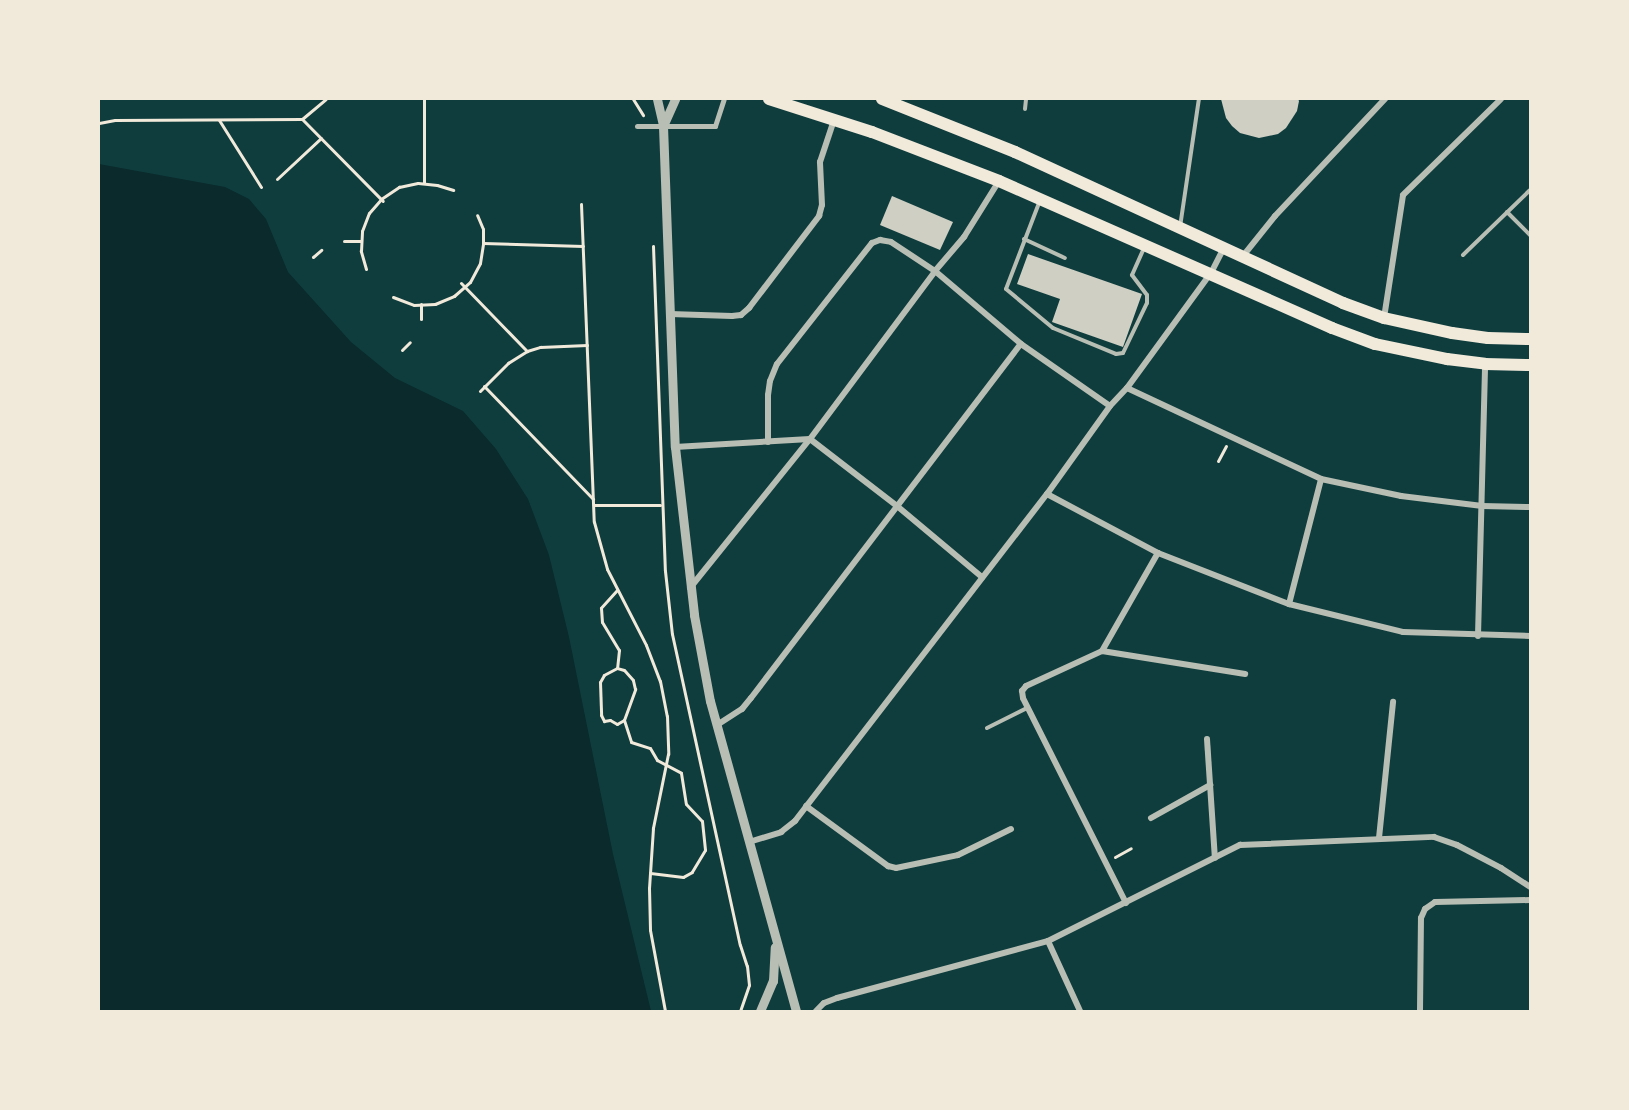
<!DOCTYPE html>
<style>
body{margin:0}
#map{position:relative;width:1629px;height:1110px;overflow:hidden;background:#0f3d3e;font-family:Raleway,sans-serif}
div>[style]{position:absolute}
.water>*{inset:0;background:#0a2a2b}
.building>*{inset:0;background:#cfcfc3}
.path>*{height:3px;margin:-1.5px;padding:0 1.5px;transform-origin:1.5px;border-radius:1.5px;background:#f1e9da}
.service>*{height:4px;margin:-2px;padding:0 2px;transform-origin:2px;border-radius:2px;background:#b8beb3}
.pedestrian>*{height:5px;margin:-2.5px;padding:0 2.5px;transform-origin:2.5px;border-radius:2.5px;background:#b8beb3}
.minor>*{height:6px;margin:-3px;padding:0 3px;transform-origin:3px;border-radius:3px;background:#b8beb3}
.tertiary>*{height:9px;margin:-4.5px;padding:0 4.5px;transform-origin:4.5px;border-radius:4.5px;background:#b8beb3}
.primary>*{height:12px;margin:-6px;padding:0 6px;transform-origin:6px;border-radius:6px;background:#f1e9da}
span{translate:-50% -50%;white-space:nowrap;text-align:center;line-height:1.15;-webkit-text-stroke:4.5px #f1e9da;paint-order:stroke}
.frame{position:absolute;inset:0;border:100px solid #f1e9da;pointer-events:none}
</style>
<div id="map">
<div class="water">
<div style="clip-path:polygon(99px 164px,225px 187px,249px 199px,266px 219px,288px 272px,351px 342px,395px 378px,463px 411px,496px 449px,528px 499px,549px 555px,569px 637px,613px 854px,651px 1011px,99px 1011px)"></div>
</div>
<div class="building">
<div style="clip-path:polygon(1221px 99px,1298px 99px,1299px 101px,1297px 111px,1286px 128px,1278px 134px,1259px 138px,1240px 133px,1232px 126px,1226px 118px)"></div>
<div style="clip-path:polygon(892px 196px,953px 222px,940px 250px,880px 225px)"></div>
<div style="clip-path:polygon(1028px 254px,1142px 294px,1123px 347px,1052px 322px,1060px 299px,1017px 284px)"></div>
</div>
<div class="path">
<div style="left:633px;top:99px;width:19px;rotate:58deg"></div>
<div style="left:302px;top:119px;width:31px;rotate:-40deg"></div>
<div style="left:219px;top:120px;width:79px;rotate:57.9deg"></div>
<div style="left:99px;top:123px;width:16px;rotate:-11deg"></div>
<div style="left:115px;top:120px;width:187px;rotate:-0.3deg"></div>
<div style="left:302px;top:119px;width:115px;rotate:45.4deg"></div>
<div style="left:277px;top:179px;width:60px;rotate:-43deg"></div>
<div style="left:424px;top:183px;width:84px;rotate:-90deg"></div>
<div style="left:581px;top:204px;width:318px;rotate:87.7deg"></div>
<div style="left:594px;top:522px;width:49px;rotate:74.5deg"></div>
<div style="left:607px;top:569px;width:85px;rotate:62.8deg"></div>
<div style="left:646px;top:645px;width:39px;rotate:69deg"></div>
<div style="left:660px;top:681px;width:36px;rotate:79deg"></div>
<div style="left:667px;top:716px;width:38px;rotate:88deg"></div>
<div style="left:668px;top:754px;width:76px;rotate:101.5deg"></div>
<div style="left:653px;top:828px;width:60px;rotate:93.8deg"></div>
<div style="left:649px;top:888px;width:42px;rotate:88.6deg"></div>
<div style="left:650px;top:930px;width:82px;rotate:79.5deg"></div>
<div style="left:344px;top:241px;width:17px"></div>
<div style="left:483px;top:243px;width:100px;rotate:1.7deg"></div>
<div style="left:653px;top:246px;width:325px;rotate:87.9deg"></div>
<div style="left:665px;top:571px;width:63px;rotate:83.7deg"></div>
<div style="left:672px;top:634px;width:318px;rotate:77.7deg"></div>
<div style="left:740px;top:945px;width:22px;rotate:72deg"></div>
<div style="left:747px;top:966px;width:19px;rotate:84deg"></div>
<div style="left:749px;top:985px;width:28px;rotate:109deg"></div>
<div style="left:313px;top:257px;width:11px;rotate:-41deg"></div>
<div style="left:366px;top:269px;width:19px;rotate:-106deg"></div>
<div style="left:361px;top:251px;width:20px;rotate:-87deg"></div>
<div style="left:362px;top:231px;width:19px;rotate:-69deg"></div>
<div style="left:369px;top:213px;width:18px;rotate:-49deg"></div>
<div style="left:381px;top:199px;width:22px;rotate:-34deg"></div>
<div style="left:399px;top:187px;width:19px;rotate:-12deg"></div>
<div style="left:418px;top:183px;width:19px;rotate:6deg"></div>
<div style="left:437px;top:185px;width:17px;rotate:17deg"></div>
<div style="left:461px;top:283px;width:95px;rotate:45.9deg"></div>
<div style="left:393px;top:297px;width:22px;rotate:21deg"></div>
<div style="left:414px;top:305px;width:21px;rotate:-3deg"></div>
<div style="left:435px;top:304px;width:21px;rotate:-23deg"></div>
<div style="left:454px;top:296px;width:21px;rotate:-41deg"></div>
<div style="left:470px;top:282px;width:21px;rotate:-62deg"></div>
<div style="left:480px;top:263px;width:20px;rotate:-81deg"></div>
<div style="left:483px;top:243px;width:14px;rotate:-90deg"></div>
<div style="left:483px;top:229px;width:15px;rotate:-113deg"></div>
<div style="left:421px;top:319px;width:15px;rotate:-90deg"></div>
<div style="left:402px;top:350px;width:11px;rotate:-45deg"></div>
<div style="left:484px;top:386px;width:157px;rotate:46deg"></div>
<div style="left:480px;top:391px;width:40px;rotate:-45deg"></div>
<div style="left:508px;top:363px;width:22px;rotate:-32deg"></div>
<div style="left:527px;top:351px;width:14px;rotate:-17deg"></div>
<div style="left:540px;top:347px;width:47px;rotate:-2.4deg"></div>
<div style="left:1218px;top:461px;width:17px;rotate:-62deg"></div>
<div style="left:594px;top:505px;width:66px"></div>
<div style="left:617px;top:590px;width:24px;rotate:132deg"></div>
<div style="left:601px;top:608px;width:14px;rotate:86deg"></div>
<div style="left:602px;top:622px;width:33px;rotate:59deg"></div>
<div style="left:619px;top:650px;width:18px;rotate:96deg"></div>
<div style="left:617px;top:668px;width:15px;rotate:152deg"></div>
<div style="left:604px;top:675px;width:8px;rotate:120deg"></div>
<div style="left:600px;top:682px;width:33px;rotate:88deg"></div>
<div style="left:601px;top:715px;width:7px;rotate:63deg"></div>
<div style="left:604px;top:721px;width:6px;rotate:-9deg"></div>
<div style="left:610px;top:720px;width:8px;rotate:30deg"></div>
<div style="left:617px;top:724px;width:8px;rotate:-30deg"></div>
<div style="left:624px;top:720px;width:33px;rotate:-70deg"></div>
<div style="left:635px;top:689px;width:9px;rotate:-103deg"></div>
<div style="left:633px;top:680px;width:13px;rotate:-132deg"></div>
<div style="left:624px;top:670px;width:7px;rotate:-164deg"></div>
<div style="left:624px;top:720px;width:23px;rotate:72deg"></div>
<div style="left:631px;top:742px;width:20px;rotate:18deg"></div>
<div style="left:650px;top:748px;width:14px;rotate:60deg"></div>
<div style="left:657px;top:760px;width:27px;rotate:28deg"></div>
<div style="left:681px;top:773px;width:31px;rotate:81deg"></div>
<div style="left:686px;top:804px;width:23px;rotate:47deg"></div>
<div style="left:702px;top:821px;width:29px;rotate:84deg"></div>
<div style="left:705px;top:850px;width:26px;rotate:121deg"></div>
<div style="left:692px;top:872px;width:10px;rotate:151deg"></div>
<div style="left:683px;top:877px;width:33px;rotate:-173deg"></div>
<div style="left:1115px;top:857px;width:18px;rotate:-29deg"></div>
</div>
<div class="service">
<div style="left:1025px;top:109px;width:10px;rotate:-84deg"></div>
<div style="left:1039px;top:203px;width:92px;rotate:111deg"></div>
<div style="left:1006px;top:289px;width:61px;rotate:39.7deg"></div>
<div style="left:1053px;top:328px;width:68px;rotate:22.4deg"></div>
<div style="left:1116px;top:354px;width:7px;rotate:-8deg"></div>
<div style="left:1123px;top:353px;width:55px;rotate:-64.4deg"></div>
<div style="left:1147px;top:303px;width:8px;rotate:-90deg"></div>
<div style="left:1147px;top:295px;width:25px;rotate:-127deg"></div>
<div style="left:1132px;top:275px;width:30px;rotate:-66deg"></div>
<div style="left:1507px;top:212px;width:33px;rotate:45deg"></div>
<div style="left:1180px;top:227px;width:129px;rotate:-81.6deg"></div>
<div style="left:1024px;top:239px;width:45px;rotate:24.9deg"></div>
<div style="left:1463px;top:255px;width:93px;rotate:-44.1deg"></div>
<div style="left:987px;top:728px;width:45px;rotate:-26.6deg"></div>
</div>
<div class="pedestrian">
<div style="left:637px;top:126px;width:78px"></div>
<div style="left:715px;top:126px;width:28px;rotate:-72deg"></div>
</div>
<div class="minor">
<div style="left:1243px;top:256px;width:51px;rotate:-51.3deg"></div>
<div style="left:1275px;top:216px;width:161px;rotate:-46.8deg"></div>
<div style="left:670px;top:314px;width:62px;rotate:1.8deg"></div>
<div style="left:732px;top:316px;width:9px;rotate:-6deg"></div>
<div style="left:741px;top:315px;width:11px;rotate:-41deg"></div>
<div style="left:749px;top:308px;width:116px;rotate:-52.7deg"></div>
<div style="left:819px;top:216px;width:11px;rotate:-75deg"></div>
<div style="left:822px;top:205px;width:43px;rotate:-92.7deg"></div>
<div style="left:820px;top:162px;width:44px;rotate:-71.6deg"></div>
<div style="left:1384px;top:318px;width:124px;rotate:-81.2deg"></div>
<div style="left:1403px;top:195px;width:137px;rotate:-44.4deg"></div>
<div style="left:1127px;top:388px;width:214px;rotate:25.1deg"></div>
<div style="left:1321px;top:479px;width:82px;rotate:12deg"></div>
<div style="left:1401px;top:496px;width:82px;rotate:7deg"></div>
<div style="left:1482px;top:506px;width:48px;rotate:1.2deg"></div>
<div style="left:768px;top:442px;width:47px;rotate:-90deg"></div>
<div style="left:768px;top:395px;width:14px;rotate:-82deg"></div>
<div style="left:770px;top:381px;width:18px;rotate:-68deg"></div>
<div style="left:777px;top:364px;width:154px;rotate:-51.9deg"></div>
<div style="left:872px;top:243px;width:9px;rotate:-21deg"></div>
<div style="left:880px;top:240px;width:11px;rotate:10deg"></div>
<div style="left:891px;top:242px;width:53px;rotate:33.4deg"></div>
<div style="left:935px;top:271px;width:113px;rotate:40.3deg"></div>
<div style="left:1021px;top:344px;width:108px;rotate:34.9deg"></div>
<div style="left:675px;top:447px;width:135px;rotate:-3.4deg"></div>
<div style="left:810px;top:439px;width:110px;rotate:37.6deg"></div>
<div style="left:897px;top:506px;width:111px;rotate:39.9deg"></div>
<div style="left:1047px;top:494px;width:126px;rotate:28deg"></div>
<div style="left:1158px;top:553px;width:141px;rotate:21.3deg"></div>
<div style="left:1289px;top:604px;width:117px;rotate:13.8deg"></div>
<div style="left:1403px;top:632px;width:127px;rotate:1.8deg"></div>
<div style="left:690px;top:588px;width:191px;rotate:-51.2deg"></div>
<div style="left:810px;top:439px;width:209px;rotate:-53.3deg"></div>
<div style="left:935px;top:271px;width:45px;rotate:-49.5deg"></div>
<div style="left:964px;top:237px;width:66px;rotate:-58deg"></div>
<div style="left:1289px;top:604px;width:129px;rotate:-75.6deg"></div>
<div style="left:1478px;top:636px;width:272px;rotate:-88.5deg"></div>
<div style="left:1102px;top:651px;width:145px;rotate:9.1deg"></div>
<div style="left:717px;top:725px;width:30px;rotate:-33deg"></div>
<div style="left:742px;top:709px;width:14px;rotate:-51deg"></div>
<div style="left:751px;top:698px;width:445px;rotate:-52.7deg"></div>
<div style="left:1207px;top:739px;width:119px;rotate:86.2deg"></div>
<div style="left:806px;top:806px;width:102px;rotate:36.2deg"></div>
<div style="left:888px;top:866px;width:8px;rotate:14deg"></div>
<div style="left:896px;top:868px;width:63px;rotate:-11.8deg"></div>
<div style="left:958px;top:855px;width:59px;rotate:-26.1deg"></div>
<div style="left:1151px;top:818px;width:68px;rotate:-29.2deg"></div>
<div style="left:1379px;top:838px;width:137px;rotate:-84.1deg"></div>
<div style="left:749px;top:842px;width:34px;rotate:-17deg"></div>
<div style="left:781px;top:832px;width:18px;rotate:-38deg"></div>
<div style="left:795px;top:821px;width:413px;rotate:-52.4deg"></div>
<div style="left:1047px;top:494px;width:108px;rotate:-54.4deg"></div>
<div style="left:1110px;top:406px;width:25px;rotate:-47deg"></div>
<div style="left:1127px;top:388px;width:142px;rotate:-53.9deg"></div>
<div style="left:1211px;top:273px;width:28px;rotate:-63deg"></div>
<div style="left:1126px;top:903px;width:229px;rotate:-116.7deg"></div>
<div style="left:1023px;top:698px;width:7px;rotate:-98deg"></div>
<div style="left:1022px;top:691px;width:6px;rotate:-51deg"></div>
<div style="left:1026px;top:686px;width:84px;rotate:-24.7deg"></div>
<div style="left:1102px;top:651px;width:113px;rotate:-60.3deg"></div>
<div style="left:1048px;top:941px;width:77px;rotate:65.4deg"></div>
<div style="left:816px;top:1011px;width:11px;rotate:-45deg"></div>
<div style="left:824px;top:1003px;width:14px;rotate:-21deg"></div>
<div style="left:837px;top:998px;width:219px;rotate:-15.1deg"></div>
<div style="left:1048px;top:941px;width:215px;rotate:-26.6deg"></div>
<div style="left:1240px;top:845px;width:194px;rotate:-2.4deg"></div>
<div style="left:1434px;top:837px;width:24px;rotate:19deg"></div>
<div style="left:1457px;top:845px;width:50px;rotate:27.6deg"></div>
<div style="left:1501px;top:868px;width:35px;rotate:33deg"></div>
<div style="left:1420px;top:1011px;width:93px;rotate:-89.4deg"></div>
<div style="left:1421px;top:918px;width:10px;rotate:-66deg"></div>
<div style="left:1425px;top:909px;width:12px;rotate:-35deg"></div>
<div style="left:1435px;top:902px;width:95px;rotate:-1.2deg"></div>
</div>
<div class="tertiary">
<div style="left:657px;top:99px;width:28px;rotate:77deg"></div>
<div style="left:663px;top:126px;width:321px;rotate:87.9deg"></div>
<div style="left:675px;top:447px;width:169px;rotate:83.5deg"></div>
<div style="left:694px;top:615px;width:87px;rotate:79.5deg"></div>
<div style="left:710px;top:701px;width:322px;rotate:74.5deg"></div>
<div style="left:663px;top:126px;width:30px;rotate:-66deg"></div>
<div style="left:760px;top:1011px;width:33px;rotate:-67deg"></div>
<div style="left:773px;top:981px;width:34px;rotate:-87deg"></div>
</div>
<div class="primary">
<div style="left:769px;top:99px;width:108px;rotate:17.8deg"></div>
<div style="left:872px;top:132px;width:136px;rotate:21.1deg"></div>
<div style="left:999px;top:181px;width:364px;rotate:23.8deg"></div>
<div style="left:1332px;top:328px;width:46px;rotate:20.4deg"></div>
<div style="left:1375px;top:344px;width:74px;rotate:11.8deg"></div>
<div style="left:1447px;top:359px;width:38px;rotate:7deg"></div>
<div style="left:1485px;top:364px;width:45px;rotate:1.3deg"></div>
<div style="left:882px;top:99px;width:143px;rotate:21.7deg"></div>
<div style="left:1015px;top:152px;width:361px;rotate:24.7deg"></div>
<div style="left:1343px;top:303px;width:44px;rotate:20.1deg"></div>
<div style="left:1384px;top:318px;width:70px;rotate:12.4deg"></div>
<div style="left:1452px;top:333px;width:36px;rotate:8deg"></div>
<div style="left:1488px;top:338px;width:42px;rotate:1.4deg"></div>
</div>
<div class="frame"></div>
</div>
